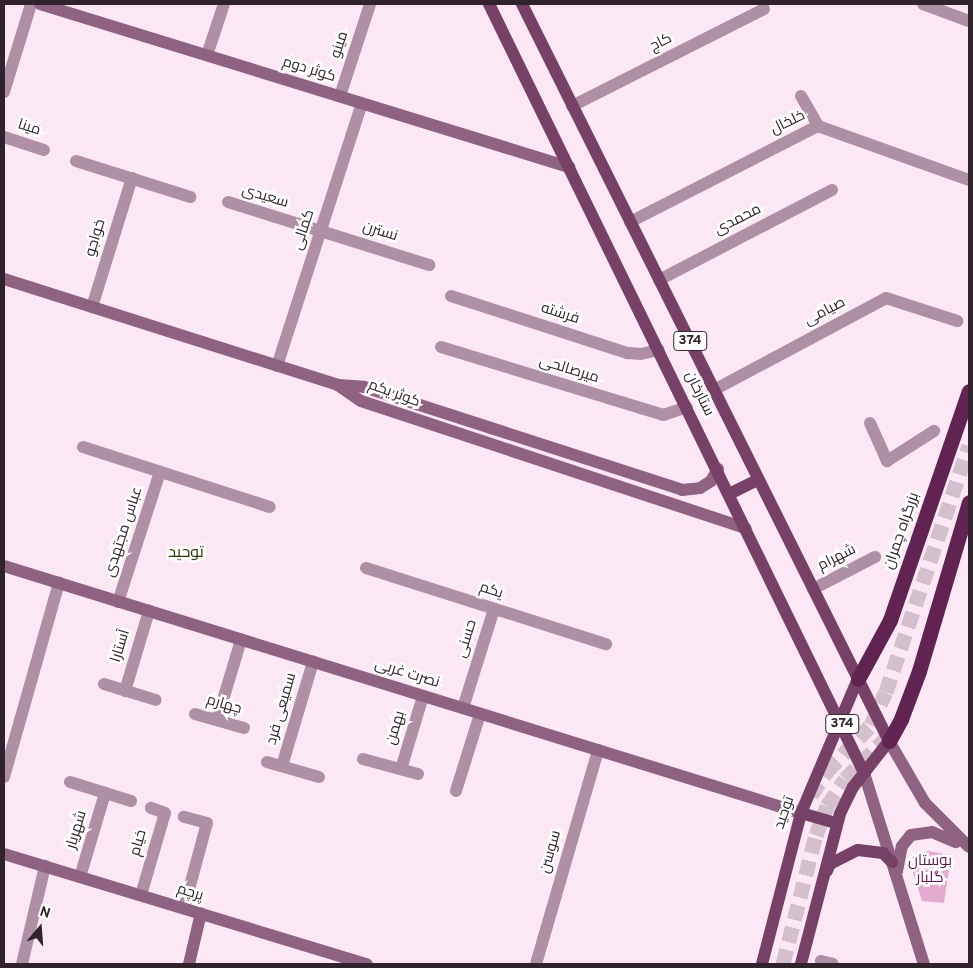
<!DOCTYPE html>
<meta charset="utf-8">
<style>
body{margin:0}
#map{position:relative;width:973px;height:968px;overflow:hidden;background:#fce7f4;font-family:Overpass,Cairo,sans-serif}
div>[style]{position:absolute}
.green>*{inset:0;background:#e4abd1}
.highway-tunnel>*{height:15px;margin-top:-7.5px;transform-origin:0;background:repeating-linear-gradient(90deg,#d3c0cc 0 15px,transparent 0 23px)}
.street>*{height:12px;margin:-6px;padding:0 6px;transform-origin:6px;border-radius:6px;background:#af8fa4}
.secondary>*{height:12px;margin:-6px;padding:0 6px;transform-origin:6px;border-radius:6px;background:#8f6281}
.primary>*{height:12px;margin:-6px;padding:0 6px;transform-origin:6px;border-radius:6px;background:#774167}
.highway>*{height:15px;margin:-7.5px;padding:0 7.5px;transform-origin:7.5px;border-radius:7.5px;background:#612452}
span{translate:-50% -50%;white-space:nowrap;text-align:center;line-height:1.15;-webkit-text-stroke:5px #fff;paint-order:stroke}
.shield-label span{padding:1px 4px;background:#fff;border:1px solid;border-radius:4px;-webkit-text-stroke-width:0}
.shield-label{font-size:14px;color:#30232c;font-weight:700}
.street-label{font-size:15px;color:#30232c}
.park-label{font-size:15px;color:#671254}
.neighbourhood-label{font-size:16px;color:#263b05}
.frame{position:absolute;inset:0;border:5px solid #30232c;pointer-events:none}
.north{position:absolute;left:15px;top:903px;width:50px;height:50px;-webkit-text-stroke:4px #fff;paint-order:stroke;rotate:18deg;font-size:14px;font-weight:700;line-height:20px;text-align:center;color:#30232c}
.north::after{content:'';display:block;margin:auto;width:18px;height:22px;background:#30232c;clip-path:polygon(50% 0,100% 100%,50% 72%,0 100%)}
</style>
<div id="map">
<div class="green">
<div style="clip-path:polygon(928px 851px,951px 855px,944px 903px,922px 901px,911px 866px,918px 855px)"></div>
</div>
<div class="highway-tunnel">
<div style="left:811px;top:795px;width:29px;rotate:-56deg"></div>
<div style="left:827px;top:771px;width:64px;rotate:-46.3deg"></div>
<div style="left:871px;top:725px;width:36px;rotate:-66deg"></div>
<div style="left:886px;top:692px;width:260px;rotate:-71.4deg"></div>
<div style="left:783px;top:964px;width:133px;rotate:-75.7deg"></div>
<div style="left:816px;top:835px;width:31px;rotate:-69deg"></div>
<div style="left:827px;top:806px;width:32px;rotate:-56deg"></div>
<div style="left:845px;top:779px;width:57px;rotate:-45deg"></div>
</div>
<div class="street">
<div style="left:923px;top:4px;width:49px;rotate:20.3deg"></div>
<div style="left:207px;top:55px;width:54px;rotate:-71.6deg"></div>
<div style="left:4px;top:92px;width:92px;rotate:-72.9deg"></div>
<div style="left:340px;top:96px;width:97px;rotate:-71.9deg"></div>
<div style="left:801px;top:96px;width:34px;rotate:60deg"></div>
<div style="left:572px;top:106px;width:215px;rotate:-26.8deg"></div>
<div style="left:4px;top:137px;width:42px;rotate:18deg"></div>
<div style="left:76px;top:161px;width:120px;rotate:17.5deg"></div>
<div style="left:228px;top:202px;width:211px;rotate:17.4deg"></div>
<div style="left:630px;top:222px;width:211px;rotate:-27.1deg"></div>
<div style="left:818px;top:126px;width:160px;rotate:19.7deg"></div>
<div style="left:659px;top:280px;width:195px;rotate:-27.5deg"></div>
<div style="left:451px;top:296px;width:186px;rotate:17.9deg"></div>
<div style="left:628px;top:353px;width:13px;rotate:4deg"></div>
<div style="left:641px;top:354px;width:18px;rotate:-13deg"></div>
<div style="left:92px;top:307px;width:135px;rotate:-72.8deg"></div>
<div style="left:441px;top:347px;width:232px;rotate:17deg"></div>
<div style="left:663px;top:415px;width:25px;rotate:-18deg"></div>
<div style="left:277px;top:366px;width:276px;rotate:-72.1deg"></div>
<div style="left:714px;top:390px;width:195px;rotate:-28.1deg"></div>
<div style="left:886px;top:298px;width:75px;rotate:17.9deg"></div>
<div style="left:870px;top:423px;width:42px;rotate:65.9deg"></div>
<div style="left:887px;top:461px;width:56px;rotate:-32.6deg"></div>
<div style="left:83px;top:447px;width:196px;rotate:17.8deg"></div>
<div style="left:366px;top:568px;width:252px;rotate:17.6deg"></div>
<div style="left:813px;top:589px;width:70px;rotate:-27.3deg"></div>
<div style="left:118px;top:602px;width:137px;rotate:-72.1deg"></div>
<div style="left:104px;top:684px;width:54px;rotate:17.1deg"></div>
<div style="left:125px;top:691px;width:84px;rotate:-73.3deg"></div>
<div style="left:463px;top:708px;width:104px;rotate:-72.6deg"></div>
<div style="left:195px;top:714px;width:51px;rotate:15.9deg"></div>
<div style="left:217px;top:720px;width:84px;rotate:-73.3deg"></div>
<div style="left:363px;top:759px;width:57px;rotate:15.3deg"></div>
<div style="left:267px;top:762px;width:54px;rotate:16.1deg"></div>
<div style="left:282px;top:766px;width:109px;rotate:-73.4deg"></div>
<div style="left:401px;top:769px;width:76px;rotate:-73.2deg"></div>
<div style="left:4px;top:777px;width:202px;rotate:-74.2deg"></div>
<div style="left:70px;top:782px;width:64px;rotate:17.3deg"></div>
<div style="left:456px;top:791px;width:81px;rotate:-72.7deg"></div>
<div style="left:80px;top:877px;width:88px;rotate:-73.4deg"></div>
<div style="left:141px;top:895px;width:85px;rotate:-73.7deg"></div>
<div style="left:165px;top:813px;width:15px;rotate:-160deg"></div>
<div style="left:184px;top:908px;width:88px;rotate:-74.9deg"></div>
<div style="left:207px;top:823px;width:24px;rotate:-165deg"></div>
<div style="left:821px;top:961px;width:12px;rotate:14deg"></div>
<div style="left:22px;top:964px;width:101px;rotate:-76.8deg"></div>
<div style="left:536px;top:964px;width:223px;rotate:-73.8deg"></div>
</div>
<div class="secondary">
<div style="left:40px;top:4px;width:554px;rotate:17.13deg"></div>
<div style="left:4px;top:279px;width:350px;rotate:17.6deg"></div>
<div style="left:338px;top:385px;width:28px;rotate:35deg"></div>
<div style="left:361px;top:401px;width:405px;rotate:18.3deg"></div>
<div style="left:338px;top:385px;width:26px;rotate:4deg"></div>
<div style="left:364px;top:387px;width:334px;rotate:17.9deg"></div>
<div style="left:682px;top:490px;width:18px;rotate:-6deg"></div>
<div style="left:700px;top:488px;width:13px;rotate:-32deg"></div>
<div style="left:711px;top:481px;width:14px;rotate:-60deg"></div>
<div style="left:4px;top:566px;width:834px;rotate:17.22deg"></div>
<div style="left:889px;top:741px;width:72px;rotate:59.9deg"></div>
<div style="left:925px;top:803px;width:62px;rotate:45deg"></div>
<div style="left:864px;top:773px;width:200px;rotate:72.6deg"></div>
<div style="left:4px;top:854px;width:379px;rotate:16.9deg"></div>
<div style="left:897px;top:871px;width:25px;rotate:-79deg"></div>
<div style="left:902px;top:846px;width:14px;rotate:-51deg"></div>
<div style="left:911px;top:835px;width:21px;rotate:-8deg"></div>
<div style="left:932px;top:832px;width:26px;rotate:23deg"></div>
<div style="left:189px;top:964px;width:52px;rotate:-76.8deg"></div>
</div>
<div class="primary">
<div style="left:489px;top:4px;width:856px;rotate:64deg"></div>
<div style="left:522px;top:4px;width:823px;rotate:63.53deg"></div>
<div style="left:889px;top:741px;width:58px;rotate:128deg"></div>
<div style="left:853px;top:787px;width:30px;rotate:116deg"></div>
<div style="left:840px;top:814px;width:155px;rotate:104.6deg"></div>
<div style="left:729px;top:494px;width:32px;rotate:-26deg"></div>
<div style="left:801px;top:813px;width:37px;rotate:16deg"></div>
<div style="left:827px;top:871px;width:8px;rotate:-67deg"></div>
<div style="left:830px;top:864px;width:31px;rotate:-27deg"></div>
<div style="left:858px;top:850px;width:25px;rotate:7deg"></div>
<div style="left:883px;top:853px;width:13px;rotate:45deg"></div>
<div style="left:762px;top:964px;width:156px;rotate:-75.5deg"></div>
<div style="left:801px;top:813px;width:146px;rotate:-67deg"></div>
</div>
<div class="highway">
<div style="left:858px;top:679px;width:67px;rotate:-61.5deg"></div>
<div style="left:890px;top:620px;width:242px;rotate:-71deg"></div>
<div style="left:889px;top:741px;width:25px;rotate:-61deg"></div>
<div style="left:901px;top:719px;width:51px;rotate:-69.4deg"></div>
<div style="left:919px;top:671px;width:176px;rotate:-73.5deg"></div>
</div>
<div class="shield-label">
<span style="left:690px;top:341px">374</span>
<span style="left:842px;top:724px">374</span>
</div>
<div class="street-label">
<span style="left:661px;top:43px;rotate:-27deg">کاج</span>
<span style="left:340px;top:45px;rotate:-72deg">مینو</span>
<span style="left:309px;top:70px;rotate:17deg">کوثر دوم</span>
<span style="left:788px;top:123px;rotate:-26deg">خلخال</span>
<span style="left:29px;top:128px;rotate:18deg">مینا</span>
<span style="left:265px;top:197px;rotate:17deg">سعیدی</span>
<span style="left:738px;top:220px;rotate:-27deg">محمدی</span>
<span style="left:304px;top:230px;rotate:-72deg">کمالی</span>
<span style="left:380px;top:232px;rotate:17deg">نسترن</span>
<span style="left:96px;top:238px;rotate:-73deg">خواجو</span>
<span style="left:825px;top:312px;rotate:-28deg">صیامی</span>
<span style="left:560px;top:314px;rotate:18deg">فرشته</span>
<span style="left:569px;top:370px;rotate:17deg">میرصالحی</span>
<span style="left:394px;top:394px;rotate:20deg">کوثر یکم</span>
<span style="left:699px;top:394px;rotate:64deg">ستارخان</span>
<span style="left:902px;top:531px;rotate:-71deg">بزرگراه چمران</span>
<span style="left:124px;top:532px;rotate:-72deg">عباس مجتهدی</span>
<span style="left:837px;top:558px;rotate:-27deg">شهرام</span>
<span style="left:491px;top:591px;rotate:18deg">یکم</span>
<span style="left:467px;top:639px;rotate:-73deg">حسنی</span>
<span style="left:121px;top:646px;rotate:-73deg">آستارا</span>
<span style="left:407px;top:674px;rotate:17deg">نصرت غربی</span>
<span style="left:224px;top:705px;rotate:16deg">چهارم</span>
<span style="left:282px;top:709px;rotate:-74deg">سمیعی فرد</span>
<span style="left:396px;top:728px;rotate:-73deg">بهمن</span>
<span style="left:785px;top:813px;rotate:-71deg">توحید</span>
<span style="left:77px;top:830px;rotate:-73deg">شهریار</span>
<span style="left:139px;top:843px;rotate:-74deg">خیام</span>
<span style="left:551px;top:852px;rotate:-74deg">سوسن</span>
<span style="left:190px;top:893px;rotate:17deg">پرچم</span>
</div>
<div class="park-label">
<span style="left:930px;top:870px">بوستان<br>گلبار</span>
</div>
<div class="neighbourhood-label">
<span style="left:186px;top:553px">توحید</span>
</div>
<div class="frame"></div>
<div class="north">N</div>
</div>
